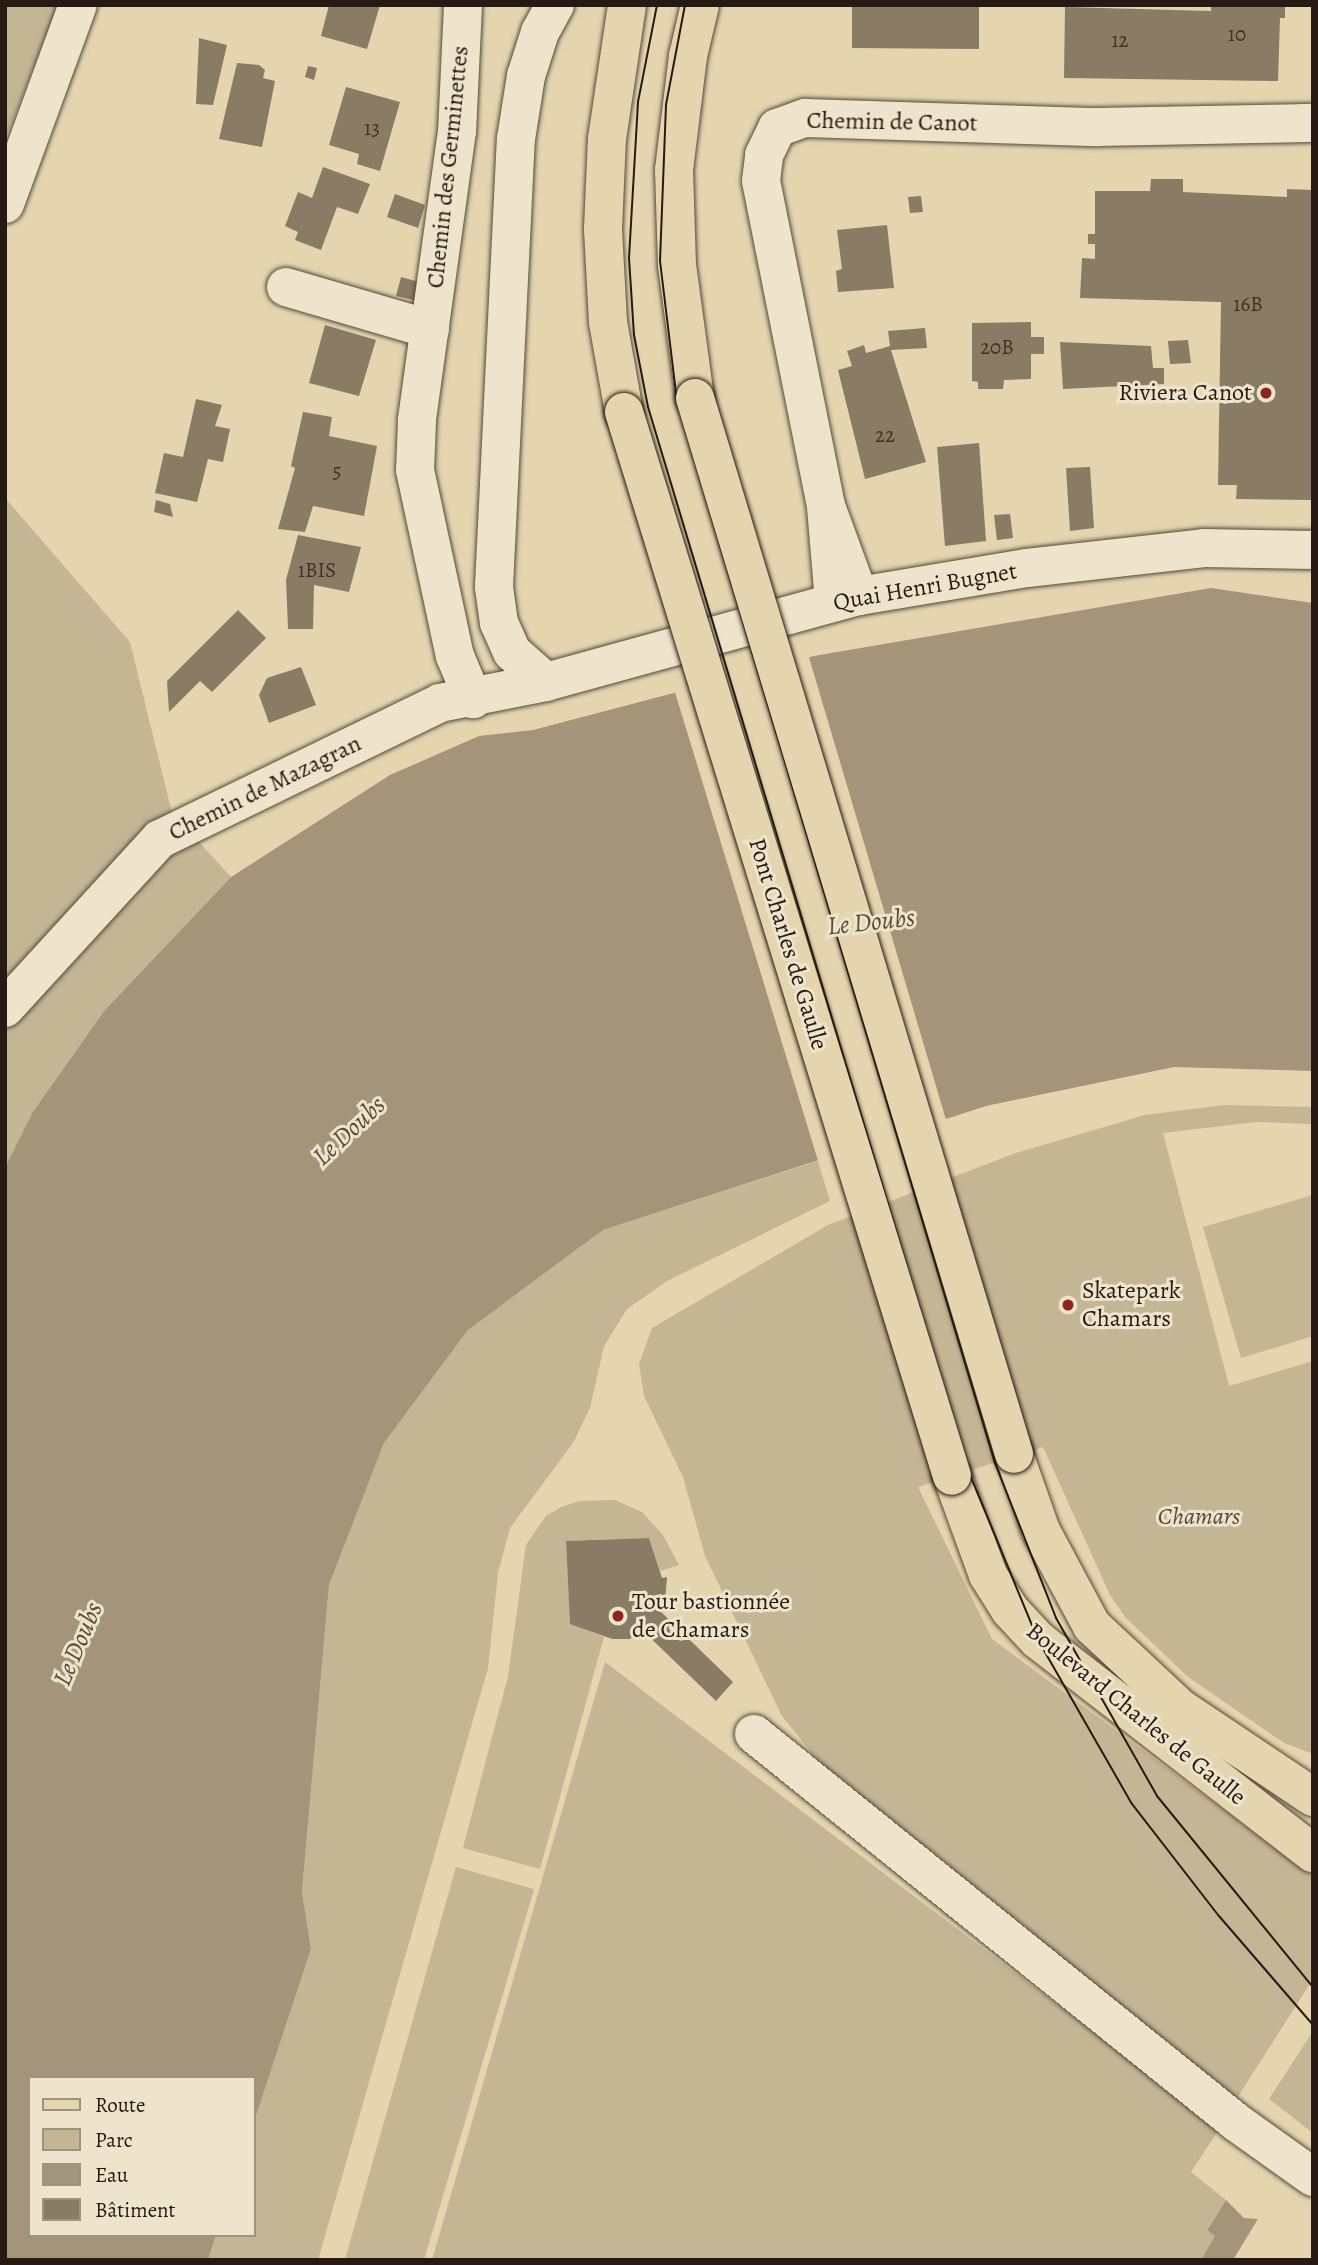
<!DOCTYPE html>
<meta charset="utf-8">
<style>
body{margin:0}
#map{position:relative;width:1318px;height:2265px;overflow:hidden;background:#e4d5af;font-family:Alegreya,serif}
div>[style]{position:absolute}
.green>*{inset:0;background:#c4b594}
.water>*{inset:0;background:#a4957a}
.pier>*{inset:0;background:#e4d5af}
.building>*{inset:0;background:#897b64}
.roads{filter:drop-shadow(0 0 2px #56483a) drop-shadow(0 0 2px #56483a)}
.minor>*{height:38px;margin:-19px;padding:0 19px;transform-origin:19px;border-radius:19px;background:#ede4cb}
.major>*{height:38px;margin:-19px;padding:0 19px;transform-origin:19px;border-radius:19px;background:#e4d5af}
.tram>*{height:2px;margin:-1px;padding:0 1px;transform-origin:1px;border-radius:1px;background:#271913}
.bridges{filter:drop-shadow(0 0 2px #271913) drop-shadow(0 0 2px #271913)}
.major-bridge>*{height:38px;margin:-19px;padding:0 19px;transform-origin:19px;border-radius:19px;background:#e4d5af}
.dots>*{width:19px;height:19px;translate:-50% -50%;box-sizing:border-box;border:4px solid #ede4cb;border-radius:50%}
span{translate:-50% -50%;white-space:nowrap;text-align:center;line-height:1.15;-webkit-text-stroke:6px #ede4cb;paint-order:stroke}
.number-label{font-size:21px;color:#403227}
.number-label span{-webkit-text-stroke-width:0}
.street-label{font-size:24px;color:#271913}
.poi-label{font-size:24px;color:#271913}
.right{translate:-100% -50%;text-align:right}
.left{translate:0 -50%;text-align:left}
.park-label{font-size:24px;color:#56483a;font-style:italic}
.water-label{font-size:26px;color:#594b3c;font-style:italic}
.frame{position:absolute;inset:0;border:7px solid #271913;pointer-events:none}
.legend{position:absolute;left:28px;top:2076px;width:228px;height:161px;box-sizing:border-box;background:#ede4cb;border:2px solid #9e9381;margin:0;padding:9px 12px;list-style:none;font-size:21px;color:#271913}
.legend li{display:flex;align-items:center;gap:14px;height:35px}
.legend b{width:35px;border:2px solid #9e9381}
</style>
<div id="map">
<div class="green">
<div style="clip-path:polygon(5px 5px,58px 5px,5px 140px)"></div>
<div style="clip-path:polygon(5px 498px,130px 642px,172px 813px,231px 877px,105px 1010px,5px 1168px)"></div>
<div style="clip-path:polygon(1224px 1105px,1313px 1107px,1313px 1124px,1256px 1122px,1163px 1133px,1229px 1386px,1313px 1361px,1313px 1754px,1284px 1743px,1188px 1677px,1126px 1618px,1110px 1595px,1043px 1447px,918px 1487px,992px 1639px,1313px 1876px,1313px 1979px,1232px 2106px,854px 1805px,782px 1716px,705px 1556px,683px 1477px,644px 1396px,639px 1364px,652px 1328px,828px 1225px,1013px 1154px,1145px 1115px)"></div>
<div style="clip-path:polygon(818px 1161px,830px 1201px,667px 1281px,627px 1309px,604px 1346px,590px 1408px,573px 1443px,510px 1528px,498px 1573px,488px 1668px,318px 2260px,208px 2260px,216px 2235px,254px 2235px,254px 2122px,311px 1949px,302px 1892px,329px 1585px,384px 1443px,468px 1330px,603px 1230px)"></div>
<div style="clip-path:polygon(1313px 1195px,1313px 1336px,1241px 1358px,1203px 1227px)"></div>
<div style="clip-path:polygon(615px 1500px,642px 1512px,663px 1535px,679px 1565px,660px 1571px,649px 1538px,566px 1541px,570px 1623px,604px 1637px,540px 1869px,463px 1848px,508px 1676px,526px 1545px,546px 1516px,561px 1507px,580px 1501px)"></div>
<div style="clip-path:polygon(605px 1662px,1220px 2128px,1191px 2172px,1226px 2200px,1207px 2229px,1216px 2236px,1201px 2260px,432px 2260px)"></div>
<div style="clip-path:polygon(456px 1867px,534px 1889px,424px 2260px,345px 2260px)"></div>
<div style="clip-path:polygon(1313px 2031px,1313px 2133px,1269px 2099px)"></div>
</div>
<div class="water">
<div style="clip-path:polygon(1211px 588px,1313px 603px,1313px 1071px,1174px 1067px,986px 1106px,603px 1230px,468px 1330px,384px 1443px,329px 1585px,302px 1892px,311px 1949px,254px 2122px,254px 2078px,30px 2078px,30px 2235px,216px 2235px,208px 2260px,5px 2260px,5px 1168px,33px 1112px,105px 1010px,231px 877px,390px 775px,479px 736px,533px 730px,814px 656px)"></div>
<div style="clip-path:polygon(1226px 2200px,1244px 2218px,1258px 2219px,1233px 2260px,1201px 2260px,1215px 2236px,1207px 2230px)"></div>
</div>
<div class="pier">
<div style="clip-path:polygon(808px 654px,947px 1123px,819px 1164px,674px 689px)"></div>
</div>
<div class="building">
<div style="clip-path:polygon(329px 5px,380px 5px,367px 49px,321px 36px)"></div>
<div style="clip-path:polygon(852px 5px,979px 5px,979px 49px,852px 48px)"></div>
<div style="clip-path:polygon(1211px 5px,1285px 5px,1285px 18px,1280px 18px,1278px 81px,1064px 78px,1065px 7px,1211px 11px)"></div>
<div style="clip-path:polygon(199px 38px,227px 45px,213px 105px,196px 104px)"></div>
<div style="clip-path:polygon(237px 63px,259px 65px,265px 70px,263px 78px,275px 81px,262px 147px,219px 139px)"></div>
<div style="clip-path:polygon(308px 66px,317px 68px,314px 80px,305px 77px)"></div>
<div style="clip-path:polygon(346px 87px,400px 102px,380px 171px,357px 164px,359px 154px,329px 145px)"></div>
<div style="clip-path:polygon(323px 167px,370px 184px,358px 214px,337px 207px,321px 250px,295px 240px,298px 232px,285px 226px,298px 192px,312px 198px)"></div>
<div style="clip-path:polygon(1151px 179px,1183px 179px,1183px 192px,1287px 197px,1287px 189px,1313px 190px,1313px 500px,1236px 499px,1237px 485px,1218px 485px,1221px 302px,1080px 298px,1082px 258px,1095px 259px,1095px 244px,1088px 244px,1088px 234px,1095px 234px,1095px 191px,1150px 191px)"></div>
<div style="clip-path:polygon(395px 194px,425px 205px,418px 228px,387px 217px)"></div>
<div style="clip-path:polygon(921px 196px,923px 212px,910px 213px,908px 197px)"></div>
<div style="clip-path:polygon(887px 225px,894px 288px,838px 292px,836px 271px,842px 269px,837px 230px)"></div>
<div style="clip-path:polygon(401px 277px,419px 282px,414px 300px,396px 296px)"></div>
<div style="clip-path:polygon(1031px 322px,1031px 337px,1044px 337px,1044px 354px,1031px 354px,1031px 379px,1004px 380px,1003px 389px,978px 389px,978px 382px,972px 381px,972px 323px)"></div>
<div style="clip-path:polygon(325px 325px,376px 340px,359px 396px,309px 383px)"></div>
<div style="clip-path:polygon(925px 328px,927px 348px,891px 350px,926px 462px,865px 479px,838px 370px,852px 366px,847px 351px,864px 345px,866px 353px,890px 346px,888px 331px)"></div>
<div style="clip-path:polygon(1188px 340px,1191px 363px,1170px 364px,1168px 341px)"></div>
<div style="clip-path:polygon(1060px 342px,1151px 346px,1153px 368px,1164px 368px,1164px 384px,1063px 389px)"></div>
<div style="clip-path:polygon(196px 399px,222px 405px,215px 426px,230px 429px,223px 462px,208px 459px,197px 502px,155px 493px,164px 453px,183px 457px)"></div>
<div style="clip-path:polygon(303px 412px,332px 417px,329px 436px,377px 446px,364px 516px,313px 506px,305px 532px,278px 529px,295px 468px,291px 466px)"></div>
<div style="clip-path:polygon(979px 443px,986px 541px,945px 546px,937px 447px)"></div>
<div style="clip-path:polygon(1090px 467px,1094px 528px,1070px 531px,1066px 468px)"></div>
<div style="clip-path:polygon(156px 500px,170px 504px,173px 517px,154px 512px)"></div>
<div style="clip-path:polygon(1010px 514px,1013px 538px,997px 540px,994px 515px)"></div>
<div style="clip-path:polygon(298px 535px,361px 547px,349px 592px,314px 585px,313px 629px,288px 629px,286px 580px)"></div>
<div style="clip-path:polygon(238px 610px,266px 638px,212px 692px,200px 681px,169px 712px,167px 681px)"></div>
<div style="clip-path:polygon(301px 667px,316px 705px,269px 723px,259px 695px,267px 678px)"></div>
<div style="clip-path:polygon(649px 1538px,662px 1578px,667px 1577px,665px 1601px,658px 1609px,733px 1682px,716px 1701px,640px 1628px,630px 1639px,612px 1639px,570px 1624px,566px 1541px)"></div>
</div>
<div class="roads">
<div class="minor">
<div style="left:463px;top:5px;width:126px;rotate:92.7deg"></div>
<div style="left:457px;top:131px;width:293px;rotate:97.9deg"></div>
<div style="left:417px;top:421px;width:49px;rotate:92.3deg"></div>
<div style="left:415px;top:470px;width:190px;rotate:77.9deg"></div>
<div style="left:455px;top:656px;width:47px;rotate:67.3deg"></div>
<div style="left:5px;top:204px;width:212px;rotate:-69.9deg"></div>
<div style="left:286px;top:287px;width:150px;rotate:16.3deg"></div>
<div style="left:826px;top:506px;width:331px;rotate:-101.3deg"></div>
<div style="left:761px;top:181px;width:26px;rotate:-83deg"></div>
<div style="left:764px;top:155px;width:30px;rotate:-64deg"></div>
<div style="left:777px;top:128px;width:30px;rotate:-20deg"></div>
<div style="left:805px;top:118px;width:292px;rotate:1.8deg"></div>
<div style="left:1097px;top:127px;width:216px;rotate:-1.1deg"></div>
<div style="left:834px;top:602px;width:96px;rotate:-94.8deg"></div>
<div style="left:826px;top:506px;width:96px;rotate:69.9deg"></div>
<div style="left:546px;top:682px;width:45px;rotate:-138.6deg"></div>
<div style="left:512px;top:652px;width:32px;rotate:-114deg"></div>
<div style="left:499px;top:623px;width:37px;rotate:-98deg"></div>
<div style="left:494px;top:586px;width:448px;rotate:-87.2deg"></div>
<div style="left:516px;top:139px;width:64px;rotate:-81deg"></div>
<div style="left:526px;top:76px;width:46px;rotate:-72.3deg"></div>
<div style="left:540px;top:32px;width:31px;rotate:-61deg"></div>
<div style="left:5px;top:1008px;width:229px;rotate:-47.5deg"></div>
<div style="left:160px;top:839px;width:311px;rotate:-25.9deg"></div>
<div style="left:440px;top:703px;width:108px;rotate:-11.2deg"></div>
<div style="left:546px;top:682px;width:325px;rotate:-15.4deg"></div>
<div style="left:859px;top:596px;width:170px;rotate:-9.5deg"></div>
<div style="left:1027px;top:568px;width:178px;rotate:-6.4deg"></div>
<div style="left:1204px;top:548px;width:109px;rotate:1.1deg"></div>
<div style="left:754px;top:1734px;width:619px;rotate:38.83deg"></div>
<div style="left:1236px;top:2122px;width:95px;rotate:35.5deg"></div>
</div>
<div class="major">
<div style="left:695px;top:398px;width:134px;rotate:-97.7deg"></div>
<div style="left:677px;top:265px;width:95px;rotate:-91.8deg"></div>
<div style="left:674px;top:170px;width:115px;rotate:-83deg"></div>
<div style="left:688px;top:56px;width:52px;rotate:-76.8deg"></div>
<div style="left:624px;top:412px;width:91px;rotate:-100.1deg"></div>
<div style="left:608px;top:322px;width:93px;rotate:-93.1deg"></div>
<div style="left:603px;top:229px;width:90px;rotate:-87.5deg"></div>
<div style="left:607px;top:139px;width:135px;rotate:-81.5deg"></div>
<div style="left:1014px;top:1454px;width:82px;rotate:70.7deg"></div>
<div style="left:1041px;top:1531px;width:108px;rotate:61.8deg"></div>
<div style="left:1092px;top:1626px;width:120px;rotate:43deg"></div>
<div style="left:1180px;top:1708px;width:160px;rotate:33.8deg"></div>
<div style="left:952px;top:1476px;width:105px;rotate:70deg"></div>
<div style="left:988px;top:1575px;width:41px;rotate:57.8deg"></div>
<div style="left:1010px;top:1610px;width:41px;rotate:47deg"></div>
<div style="left:1038px;top:1640px;width:348px;rotate:37.8deg"></div>
</div>
</div>
<div class="tram">
<div style="left:657px;top:5px;width:99px;rotate:101.1deg"></div>
<div style="left:638px;top:102px;width:156px;rotate:93.3deg"></div>
<div style="left:629px;top:258px;width:77px;rotate:86.3deg"></div>
<div style="left:634px;top:335px;width:73px;rotate:79deg"></div>
<div style="left:648px;top:407px;width:1110px;rotate:73.25deg"></div>
<div style="left:968px;top:1470px;width:184px;rotate:67.6deg"></div>
<div style="left:1038px;top:1640px;width:189px;rotate:60.2deg"></div>
<div style="left:1132px;top:1804px;width:142px;rotate:52.2deg"></div>
<div style="left:1219px;top:1916px;width:144px;rotate:49.2deg"></div>
<div style="left:685px;top:5px;width:102px;rotate:100.8deg"></div>
<div style="left:666px;top:105px;width:156px;rotate:92.2deg"></div>
<div style="left:660px;top:261px;width:141px;rotate:83.1deg"></div>
<div style="left:677px;top:401px;width:1109px;rotate:73.33deg"></div>
<div style="left:995px;top:1463px;width:167px;rotate:68.5deg"></div>
<div style="left:1056px;top:1618px;width:205px;rotate:60.4deg"></div>
<div style="left:1157px;top:1796px;width:247px;rotate:50.8deg"></div>
</div>
<div class="bridges">
<div class="major-bridge">
<div style="left:695px;top:398px;width:1103px;rotate:73.19deg"></div>
<div style="left:624px;top:412px;width:1113px;rotate:72.87deg"></div>
</div>
</div>
<div class="dots">
<div style="left:1266px;top:393px;background:#8f2418"></div>
<div style="left:1068px;top:1305px;background:#8f2418"></div>
<div style="left:618px;top:1616px;background:#8f2418"></div>
</div>
<div class="number-label">
<span style="left:1237px;top:34px">10</span>
<span style="left:1120px;top:40px">12</span>
<span style="left:372px;top:128px">13</span>
<span style="left:1248px;top:304px">16B</span>
<span style="left:997px;top:347px">20B</span>
<span style="left:885px;top:435px">22</span>
<span style="left:337px;top:471px">5</span>
<span style="left:317px;top:570px">1BIS</span>
</div>
<div class="street-label">
<span style="left:892px;top:122px;rotate:1deg">Chemin de Canot</span>
<span style="left:448px;top:167px;rotate:-84deg">Chemin des Germinettes</span>
<span style="left:925px;top:587px;rotate:-10deg">Quai Henri Bugnet</span>
<span style="left:265px;top:788px;rotate:-26deg">Chemin de Mazagran</span>
<span style="left:788px;top:944px;rotate:73deg">Pont Charles de Gaulle</span>
<span style="left:1136px;top:1714px;rotate:39deg">Boulevard Charles de Gaulle</span>
</div>
<div class="poi-label">
<span class="right" style="left:1252px;top:393px">Riviera Canot</span>
<span class="left" style="left:1082px;top:1305px">Skatepark<br>Chamars</span>
<span class="left" style="left:632px;top:1616px">Tour bastionnée<br>de Chamars</span>
</div>
<div class="park-label">
<span style="left:1199px;top:1517px">Chamars</span>
</div>
<div class="water-label">
<span style="left:871px;top:922px;rotate:-6deg">Le Doubs</span>
<span style="left:349px;top:1131px;rotate:-43deg">Le Doubs</span>
<span style="left:78px;top:1644px;rotate:-67deg">Le Doubs</span>
</div>
<div class="frame"></div>
<ul class="legend">
<li><b style="height:9px;background:#e4d5af"></b>Route</li>
<li><b style="height:19px;background:#c4b594"></b>Parc</li>
<li><b style="height:19px;background:#a4957a"></b>Eau</li>
<li><b style="height:19px;background:#897b64"></b>Bâtiment</li>
</ul>
</div>
